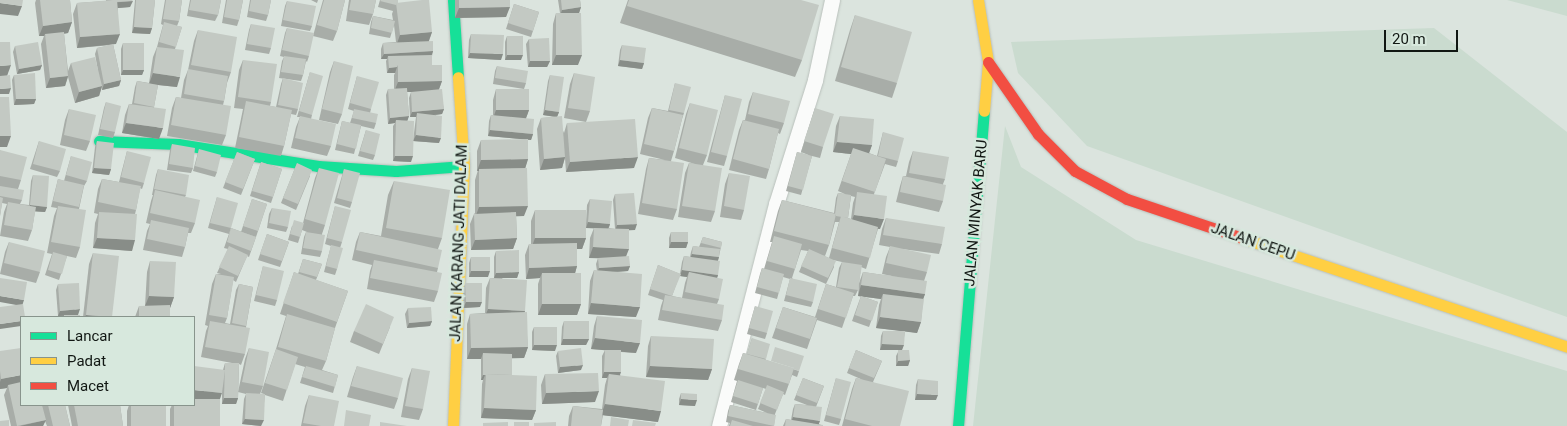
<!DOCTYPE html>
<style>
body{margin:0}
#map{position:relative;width:1567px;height:426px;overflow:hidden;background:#dbe4de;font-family:Roboto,sans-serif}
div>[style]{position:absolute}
.built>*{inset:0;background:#cadbcf}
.roads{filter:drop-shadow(0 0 1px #b9c0bb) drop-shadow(0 0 1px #b9c0bb)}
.lane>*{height:15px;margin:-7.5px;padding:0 7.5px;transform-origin:7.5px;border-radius:7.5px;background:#fafbfa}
.fast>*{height:11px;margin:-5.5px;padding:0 5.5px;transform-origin:5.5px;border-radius:5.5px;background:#16e098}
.slow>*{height:11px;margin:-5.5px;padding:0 5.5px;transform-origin:5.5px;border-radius:5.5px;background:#ffcf43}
.jam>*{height:11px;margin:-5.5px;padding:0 5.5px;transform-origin:5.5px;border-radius:5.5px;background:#f24e42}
.wall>*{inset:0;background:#a8ada8}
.shaded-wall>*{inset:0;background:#888d88}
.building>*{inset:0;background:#c3c9c3}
span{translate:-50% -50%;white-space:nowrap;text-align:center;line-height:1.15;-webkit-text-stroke:5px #d7e8dd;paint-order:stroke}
.street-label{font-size:15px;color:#111713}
.legend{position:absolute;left:20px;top:316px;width:175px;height:90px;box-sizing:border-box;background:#d7e8dd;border:1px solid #88948c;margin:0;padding:6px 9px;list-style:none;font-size:15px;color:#111713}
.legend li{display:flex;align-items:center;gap:10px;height:25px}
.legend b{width:25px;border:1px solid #88948c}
.scale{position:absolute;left:1384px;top:30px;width:74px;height:22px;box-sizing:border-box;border:2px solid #111713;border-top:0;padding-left:6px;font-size:15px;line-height:18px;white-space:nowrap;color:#111713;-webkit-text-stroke:4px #d7e8dd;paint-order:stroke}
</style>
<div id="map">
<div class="built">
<div style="clip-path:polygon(1507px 0,1567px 0,1567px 16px)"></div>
<div style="clip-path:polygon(1434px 28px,1567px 132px,1567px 317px,1087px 146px,1018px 73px,1011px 42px)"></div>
<div style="clip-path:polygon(1005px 126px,1021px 167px,1136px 240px,1567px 371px,1567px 426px,973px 426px)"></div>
</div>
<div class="roads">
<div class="lane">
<div style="left:719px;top:426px;width:229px;rotate:-75.6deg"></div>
<div style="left:776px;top:204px;width:130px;rotate:-72.5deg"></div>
<div style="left:815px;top:80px;width:82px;rotate:-78deg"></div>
</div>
<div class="fast">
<div style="left:453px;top:0;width:77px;rotate:86.3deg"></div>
<div style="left:99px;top:141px;width:79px;rotate:2.2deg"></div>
<div style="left:178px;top:144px;width:142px;rotate:8.9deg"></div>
<div style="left:318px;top:166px;width:78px;rotate:3.7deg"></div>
<div style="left:396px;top:171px;width:68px;rotate:-4.2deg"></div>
<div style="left:958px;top:426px;width:316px;rotate:-85.3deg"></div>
</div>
<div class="slow">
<div style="left:978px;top:0;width:63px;rotate:80.8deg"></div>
<div style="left:988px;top:62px;width:49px;rotate:94.7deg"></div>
<div style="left:1242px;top:238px;width:343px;rotate:18.5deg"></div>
<div style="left:453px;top:426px;width:260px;rotate:-87.6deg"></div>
<div style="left:464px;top:166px;width:89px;rotate:-93.9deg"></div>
</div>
<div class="jam">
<div style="left:988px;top:62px;width:88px;rotate:55.2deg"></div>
<div style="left:1038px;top:134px;width:52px;rotate:45deg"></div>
<div style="left:1075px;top:171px;width:59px;rotate:28.3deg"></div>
<div style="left:1127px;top:199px;width:121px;rotate:18.7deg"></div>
</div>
</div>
<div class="wall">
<div style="clip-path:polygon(36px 0,70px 0,72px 22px,68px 33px,64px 34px,68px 71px,71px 63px,98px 71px,95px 54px,97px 48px,112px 45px,77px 48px,73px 14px,77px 3px,106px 1px,106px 0,132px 0,130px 7px,118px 8px,116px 44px,113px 44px,121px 80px,119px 86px,102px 90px,102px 87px,99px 96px,75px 103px,68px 77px,65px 86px,46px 88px,41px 44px,44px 36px,39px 36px,35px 3px)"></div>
<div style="clip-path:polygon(135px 0,155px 0,152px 28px,150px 34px,132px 33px)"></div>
<div style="clip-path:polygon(165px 0,182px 0,179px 21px,177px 26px,182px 27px,175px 49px,177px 87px,158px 85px,154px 107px,159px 139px,122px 133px,125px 115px,129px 104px,132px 104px,135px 87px,137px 81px,149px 83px,153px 57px,157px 47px,163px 25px,161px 24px)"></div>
<div style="clip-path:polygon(190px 0,221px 0,218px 15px,215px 21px,187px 16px)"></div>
<div style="clip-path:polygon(226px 0,243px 0,239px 20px,237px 26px,222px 23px)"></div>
<div style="clip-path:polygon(250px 0,271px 0,268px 15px,266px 21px,247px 17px)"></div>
<div style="clip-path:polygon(311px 0,318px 0,317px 3px)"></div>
<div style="clip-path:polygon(323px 0,345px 0,337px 31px,333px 41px,313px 36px)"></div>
<div style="clip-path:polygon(349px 0,376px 0,373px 14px,369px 25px,346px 21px)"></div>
<div style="clip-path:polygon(380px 0,398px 0,398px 3px,432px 32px,429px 41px,433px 51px,432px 56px,432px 65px,442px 81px,439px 89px,444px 109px,442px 114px,436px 115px,439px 143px,413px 141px,416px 117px,410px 117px,409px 98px,411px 92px,407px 92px,409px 116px,407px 120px,411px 162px,393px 161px,393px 126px,395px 123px,388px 124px,386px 95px,388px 89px,394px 89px,394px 75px,395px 73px,387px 73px,386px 61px,387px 59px,381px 59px,381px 49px,383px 43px,396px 42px,394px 25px,390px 38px,369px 34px,371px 22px,373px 16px,393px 20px,392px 14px,393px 11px,378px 7px)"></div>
<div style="clip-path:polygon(455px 0,510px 0,506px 17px,455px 18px)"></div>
<div style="clip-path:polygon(558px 0,580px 0,581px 7px,579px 13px,578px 65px,552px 65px,553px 24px,556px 13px,560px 13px)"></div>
<div style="clip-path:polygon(628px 0,801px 0,802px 60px,795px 77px,620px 23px)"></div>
<div style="clip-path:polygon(287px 1px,312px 26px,310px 31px,281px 26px,285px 6px)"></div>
<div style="clip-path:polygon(514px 4px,539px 12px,531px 37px,506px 29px)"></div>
<div style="clip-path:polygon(855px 15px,897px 83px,892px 98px,835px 81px,850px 30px)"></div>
<div style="clip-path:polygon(251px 24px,271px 48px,269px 54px,245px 50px,249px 30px)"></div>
<div style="clip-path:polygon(287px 28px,309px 56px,307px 62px,306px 61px,303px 75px,301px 81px,279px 78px,282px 61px,284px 57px,280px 56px,285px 33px)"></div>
<div style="clip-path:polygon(198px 30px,231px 72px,227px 83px,224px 101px,223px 105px,226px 135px,222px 145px,167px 136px,172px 108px,176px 97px,181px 98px,184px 80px,188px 70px,194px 41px)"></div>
<div style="clip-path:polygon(471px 34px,501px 60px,468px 58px,469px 40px)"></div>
<div style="clip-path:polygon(507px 36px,521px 60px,505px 60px,505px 42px)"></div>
<div style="clip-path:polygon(529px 39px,550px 61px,547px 67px,528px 67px,526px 44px)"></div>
<div style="clip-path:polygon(123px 43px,144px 70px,142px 75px,121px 75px,121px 49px)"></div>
<div style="clip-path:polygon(622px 45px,644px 63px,642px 69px,618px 66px,620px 50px)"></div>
<div style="clip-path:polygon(15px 46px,42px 65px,40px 70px,17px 74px,13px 52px)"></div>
<div style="clip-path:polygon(243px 60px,271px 102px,270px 106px,276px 107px,281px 84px,283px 78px,298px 109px,296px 115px,291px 114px,284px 146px,281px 156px,235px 148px,243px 109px,234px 108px,239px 70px)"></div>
<div style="clip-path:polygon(334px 61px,342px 114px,338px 124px,319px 120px,330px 72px)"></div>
<div style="clip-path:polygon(497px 66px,526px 83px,524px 89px,493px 84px,495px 71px)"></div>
<div style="clip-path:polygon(310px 72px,312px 115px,311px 119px,331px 146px,327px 156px,291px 148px,296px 127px,300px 117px,297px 117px)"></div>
<div style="clip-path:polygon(574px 73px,590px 111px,586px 122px,564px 118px,570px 84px)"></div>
<div style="clip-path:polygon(14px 75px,36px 99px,34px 104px,14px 105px,12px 80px)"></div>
<div style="clip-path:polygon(550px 75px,559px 112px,557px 117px,564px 133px,567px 123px,634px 168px,566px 172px,565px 158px,562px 168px,540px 170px,537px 129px,541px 118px,555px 117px,543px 115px,548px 81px)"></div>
<div style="clip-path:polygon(357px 76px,371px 109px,370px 113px,376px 123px,374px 129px,361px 126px,354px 154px,335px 150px,342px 121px,350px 123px,354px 111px,348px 109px)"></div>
<div style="clip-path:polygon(675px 83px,684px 113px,682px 119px,674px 151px,671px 161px,677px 209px,673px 220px,638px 214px,646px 169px,649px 158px,665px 160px,640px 154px,648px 118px,652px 108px,668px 111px)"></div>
<div style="clip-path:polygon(496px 89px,529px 110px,526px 118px,533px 134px,531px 140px,488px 136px,489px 121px,491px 115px,493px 115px,493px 100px)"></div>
<div style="clip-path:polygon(753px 92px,784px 123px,780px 134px,778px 133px,769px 169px,766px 179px,729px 170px,739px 130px,743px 120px,745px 120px,749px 102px)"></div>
<div style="clip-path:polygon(725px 95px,727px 156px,724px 166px,707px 162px,722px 106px)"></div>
<div style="clip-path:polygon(106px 102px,115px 132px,113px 138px,98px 135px,104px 108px)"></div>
<div style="clip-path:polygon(690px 103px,707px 155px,703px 165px,715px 211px,711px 222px,678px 217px,685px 173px,689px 163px,695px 164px,675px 158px,686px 114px)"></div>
<div style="clip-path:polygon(815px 108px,823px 147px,820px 158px,812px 156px,801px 195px,786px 191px,797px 152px,811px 156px,801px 152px)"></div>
<div style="clip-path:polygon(69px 109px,90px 141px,86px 151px,60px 145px,65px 120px)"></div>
<div style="clip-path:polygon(evenodd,840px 116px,872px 145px,869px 153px,877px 156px,883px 132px,898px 161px,896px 167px,885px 164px,874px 194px,880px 229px,878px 229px,866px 269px,861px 267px,858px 290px,855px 296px,853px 296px,842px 328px,817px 320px,807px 349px,772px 338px,783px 307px,815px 317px,826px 284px,836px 287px,839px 268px,842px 262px,833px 260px,834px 267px,826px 284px,799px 272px,808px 251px,801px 250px,792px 278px,813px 302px,811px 307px,784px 301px,790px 279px,783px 277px,777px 299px,755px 293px,760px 274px,762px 268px,764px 269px,772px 242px,770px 242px,778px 211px,782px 200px,834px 213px,836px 198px,838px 193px,845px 194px,838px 191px,851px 154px,833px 152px,836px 126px,840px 116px,851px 196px,855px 197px,853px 203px,851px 219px,848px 218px,851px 196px,840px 116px,835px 222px,839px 222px,829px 258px,822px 255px,825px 256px,829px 245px,835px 222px)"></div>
<div style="clip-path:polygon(366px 130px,375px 155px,373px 160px,358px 156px)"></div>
<div style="clip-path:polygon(481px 140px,528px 159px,525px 168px,524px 216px,516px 216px,517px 238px,513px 249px,471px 250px,470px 224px,474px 214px,475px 213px,475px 180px,478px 170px,477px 171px,477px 151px)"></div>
<div style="clip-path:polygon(39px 141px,60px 171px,57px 177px,30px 169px)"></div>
<div style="clip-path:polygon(97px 141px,111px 169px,109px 175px,92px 173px,95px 147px)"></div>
<div style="clip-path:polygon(172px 144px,193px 168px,191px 173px,167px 170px,170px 150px)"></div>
<div style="clip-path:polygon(199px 149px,217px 172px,215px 177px,193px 171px)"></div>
<div style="clip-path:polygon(0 150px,21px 180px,18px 189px,22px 200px,20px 204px,29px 205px,31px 181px,33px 175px,47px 207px,45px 212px,35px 211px,32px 230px,28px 241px,0 236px,4px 212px,7px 204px,2px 203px,0 216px)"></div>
<div style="clip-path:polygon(127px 151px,144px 183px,142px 189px,140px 188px,136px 210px,135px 214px,132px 251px,93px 248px,95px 223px,98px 214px,94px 213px,98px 189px,102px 179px,119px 182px)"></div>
<div style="clip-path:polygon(913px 151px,945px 179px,943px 184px,943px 201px,939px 212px,896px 202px,900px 186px,903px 176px,906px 176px,909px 162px)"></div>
<div style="clip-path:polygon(237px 152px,255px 159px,241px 195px,223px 188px)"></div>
<div style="clip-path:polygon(71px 156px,87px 181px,84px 186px,79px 209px,80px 247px,76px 258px,67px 256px,59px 280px,45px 275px,52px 254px,47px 253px,54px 216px,57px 208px,51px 207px,58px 179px,64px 181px)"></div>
<div style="clip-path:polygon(261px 162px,282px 169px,271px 203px,250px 196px)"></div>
<div style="clip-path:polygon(297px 163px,310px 176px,296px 210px,281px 203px)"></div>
<div style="clip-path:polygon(319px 168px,325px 225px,322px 234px,322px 251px,320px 257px,301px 254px,304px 237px,306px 232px,307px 232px,302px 230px,298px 243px,288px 240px,292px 226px,303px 223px,315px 178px)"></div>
<div style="clip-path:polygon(158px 169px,186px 195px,185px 197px,195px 223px,191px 233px,188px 233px,185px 247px,182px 257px,143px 250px,147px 231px,150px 224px,146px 223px,151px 201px,153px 195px,152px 195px,156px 175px)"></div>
<div style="clip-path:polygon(344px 169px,352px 202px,350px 208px,334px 203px)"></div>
<div style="clip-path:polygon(729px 173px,744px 210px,741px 220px,720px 217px,725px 184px)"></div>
<div style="clip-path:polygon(394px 181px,442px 238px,438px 249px,438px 268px,437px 272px,438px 291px,434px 302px,367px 289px,370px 271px,372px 265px,352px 260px,356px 242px,360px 232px,381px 236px,388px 195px)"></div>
<div style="clip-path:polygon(615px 194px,635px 230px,629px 230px,626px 256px,630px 266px,628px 271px,617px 272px,636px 317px,588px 314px,590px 281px,594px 270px,597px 271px,596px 264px,598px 258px,589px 258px,590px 238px,594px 228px,586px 228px,586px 238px,582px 249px,577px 249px,577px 266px,575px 273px,581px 304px,577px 315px,538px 315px,538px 284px,540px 278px,526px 279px,525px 255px,529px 244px,531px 244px,531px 221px,535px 210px,586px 224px,587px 205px,590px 199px,610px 224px,609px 228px,615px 229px,613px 200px)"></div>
<div style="clip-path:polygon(217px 197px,231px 228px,229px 234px,208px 228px)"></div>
<div style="clip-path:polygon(252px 199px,267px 204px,256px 237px,241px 232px)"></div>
<div style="clip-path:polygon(335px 206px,342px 242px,340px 248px,337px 269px,335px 275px,324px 272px,331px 246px,325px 244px)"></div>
<div style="clip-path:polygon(272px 208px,288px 227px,286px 232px,267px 228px,269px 214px)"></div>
<div style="clip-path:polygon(886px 218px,942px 244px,939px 254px,902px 249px,927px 272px,924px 281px,925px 294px,923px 299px,921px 322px,917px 333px,905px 331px,902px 350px,910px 360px,908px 366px,896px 366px,896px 356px,899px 350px,880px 350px,881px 336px,883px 331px,904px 331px,876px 328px,879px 305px,881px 299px,858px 296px,859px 283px,863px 272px,897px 277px,882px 274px,886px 257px,890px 247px,879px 245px,882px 229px)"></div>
<div style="clip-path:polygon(231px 228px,256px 237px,249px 257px,247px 256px,236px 282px,233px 280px,227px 318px,225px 323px,230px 324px,236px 290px,239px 284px,253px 287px,246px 327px,245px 354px,241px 365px,239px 364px,238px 398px,236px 404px,222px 404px,222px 389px,220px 399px,220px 426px,170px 426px,170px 409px,172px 405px,194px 405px,223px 370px,225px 363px,232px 363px,201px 357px,206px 331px,208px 326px,205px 325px,212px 284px,216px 274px,221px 274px,217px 273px,228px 249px,224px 248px)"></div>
<div style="clip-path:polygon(671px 232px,688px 242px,686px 248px,669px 248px,669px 238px)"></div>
<div style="clip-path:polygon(267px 234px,289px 242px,280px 267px,258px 260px)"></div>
<div style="clip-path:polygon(evenodd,703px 237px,722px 242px,718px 261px,718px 275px,717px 278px,719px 299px,717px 304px,722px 320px,718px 331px,658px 320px,661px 306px,663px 300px,648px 295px,658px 265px,680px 274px,682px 262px,684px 256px,690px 257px,691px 252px,693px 246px,699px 247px,703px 237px,680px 274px,680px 276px,687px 277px,685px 283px,682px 298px,672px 296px,680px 274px)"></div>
<div style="clip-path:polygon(9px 242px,40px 272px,36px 283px,0 274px,5px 252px)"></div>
<div style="clip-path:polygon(496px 251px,519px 272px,517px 278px,502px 278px,525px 312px,528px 347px,524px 358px,512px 358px,512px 375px,536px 410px,532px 420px,481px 418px,482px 384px,483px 380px,481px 380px,481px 359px,467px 359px,467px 324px,470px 314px,485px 313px,486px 288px,490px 278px,494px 278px,494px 257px)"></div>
<div style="clip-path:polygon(93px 253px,112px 317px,83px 317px,89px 264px)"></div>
<div style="clip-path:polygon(471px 257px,488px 277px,469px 277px,469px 263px)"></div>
<div style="clip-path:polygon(303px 259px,322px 264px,316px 280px,348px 291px,335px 328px,326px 361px,322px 370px,338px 375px,333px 393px,300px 383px,305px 367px,295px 364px,283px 401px,265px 395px,261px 426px,242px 424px,244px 399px,246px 394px,238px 392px,245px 359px,249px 348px,263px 386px,260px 394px,264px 394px,261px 393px,276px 349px,286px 316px,280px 314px,294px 272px,298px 274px)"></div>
<div style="clip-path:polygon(150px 261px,174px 297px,170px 308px,170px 317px,135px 317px,139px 306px,145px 306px,147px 272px)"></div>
<div style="clip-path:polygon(263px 266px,277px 300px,275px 306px,254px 301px)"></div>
<div style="clip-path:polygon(465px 283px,480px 307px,463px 308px,463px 289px)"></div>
<div style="clip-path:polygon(58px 284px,78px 315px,80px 317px,64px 317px,64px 316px,58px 316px,56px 290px)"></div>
<div style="clip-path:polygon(861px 296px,878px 302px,869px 327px,852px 321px)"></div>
<div style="clip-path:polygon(755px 306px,767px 333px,765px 339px,747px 334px)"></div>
<div style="clip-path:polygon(408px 308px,432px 321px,430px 326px,407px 328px,405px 314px)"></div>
<div style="clip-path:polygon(597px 316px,636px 353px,621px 352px,620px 375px,658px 422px,603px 415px,601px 426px,568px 426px,569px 416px,573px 406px,602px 409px,605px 385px,607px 378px,602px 378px,602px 356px,605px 350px,591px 349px,594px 326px)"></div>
<div style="clip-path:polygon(564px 321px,589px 339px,586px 345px,561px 345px,562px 327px)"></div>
<div style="clip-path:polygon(390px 327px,379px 354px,350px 342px,354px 331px)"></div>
<div style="clip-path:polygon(534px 327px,555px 351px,532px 350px,532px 332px)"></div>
<div style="clip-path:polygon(651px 336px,712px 369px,708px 380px,646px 377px,648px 346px)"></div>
<div style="clip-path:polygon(752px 338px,766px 360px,799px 371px,797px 377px,792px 375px,785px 395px,783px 394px,775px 414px,774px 426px,729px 426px,730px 423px,726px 422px,728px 411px,730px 405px,767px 413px,758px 409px,766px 389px,763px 388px,756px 410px,731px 402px,737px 381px,734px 380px,739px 364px,743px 353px,747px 354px)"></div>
<div style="clip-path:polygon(856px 350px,882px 361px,873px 382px,900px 426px,842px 426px,852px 389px,856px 378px,863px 380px,847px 373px)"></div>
<div style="clip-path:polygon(0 351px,21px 405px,65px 405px,70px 426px,47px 426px,45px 421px,43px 426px,11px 426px,4px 395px,7px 388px,0 389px)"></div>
<div style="clip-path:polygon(558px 351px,581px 370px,558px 373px,556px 356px)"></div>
<div style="clip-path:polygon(357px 366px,398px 398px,394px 409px,347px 397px,353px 377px)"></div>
<div style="clip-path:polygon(412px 368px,423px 409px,419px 420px,401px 417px,408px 379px)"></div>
<div style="clip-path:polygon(545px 374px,595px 402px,542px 404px,541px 385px)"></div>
<div style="clip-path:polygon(803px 378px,824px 386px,816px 407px,819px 424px,823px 426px,783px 426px,786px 419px,791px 420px,793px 409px,795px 404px,807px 405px,794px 400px)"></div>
<div style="clip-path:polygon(836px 378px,841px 419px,839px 425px,824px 421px)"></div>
<div style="clip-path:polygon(918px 379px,936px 400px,915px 400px,916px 385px)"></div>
<div style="clip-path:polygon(681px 393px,695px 406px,679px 405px,679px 399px)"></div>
<div style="clip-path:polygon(309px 395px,334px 426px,301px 426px,305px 406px)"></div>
<div style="clip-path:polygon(68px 405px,120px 405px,123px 426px,72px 426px)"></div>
<div style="clip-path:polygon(129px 405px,131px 405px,166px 426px,127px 426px,127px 411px)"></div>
</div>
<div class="shaded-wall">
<div style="clip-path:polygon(133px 1px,130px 7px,107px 9px,109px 3px)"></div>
<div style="clip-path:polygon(0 3px,22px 6px,18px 16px,0 14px)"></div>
<div style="clip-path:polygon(510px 7px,506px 17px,455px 18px,459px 8px)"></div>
<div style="clip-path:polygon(581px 7px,579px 13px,560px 16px,562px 10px)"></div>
<div style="clip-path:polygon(72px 22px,68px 33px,45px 36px,45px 34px,44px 36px,39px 36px,43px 26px)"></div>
<div style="clip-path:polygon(134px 27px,152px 28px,150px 34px,132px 33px)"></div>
<div style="clip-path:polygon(432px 32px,428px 43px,396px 46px,400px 35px)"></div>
<div style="clip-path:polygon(120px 34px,116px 44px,77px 48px,80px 37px)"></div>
<div style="clip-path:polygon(433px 51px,431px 57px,388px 56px,387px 59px,381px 59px,384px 54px)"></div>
<div style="clip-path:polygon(470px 53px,503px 54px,501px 60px,468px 58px)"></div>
<div style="clip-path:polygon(507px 55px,523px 55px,521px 60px,505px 60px)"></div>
<div style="clip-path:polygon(556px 55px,582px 55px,578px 65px,552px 65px)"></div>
<div style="clip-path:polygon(620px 60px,644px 63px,642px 69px,618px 66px)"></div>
<div style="clip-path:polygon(530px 61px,550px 61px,547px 67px,528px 67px)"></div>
<div style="clip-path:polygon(11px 65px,7px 76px,0 76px,0 66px)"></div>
<div style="clip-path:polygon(42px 65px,40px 70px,17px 74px,19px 69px)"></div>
<div style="clip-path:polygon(397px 67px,395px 73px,387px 73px,389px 68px)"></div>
<div style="clip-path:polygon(123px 70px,144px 70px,142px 75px,121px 75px)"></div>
<div style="clip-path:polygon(153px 73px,180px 77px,177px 87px,149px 84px)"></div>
<div style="clip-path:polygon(68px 76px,65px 86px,46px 88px,50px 78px)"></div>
<div style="clip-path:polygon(121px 80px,119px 86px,102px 90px,104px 84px)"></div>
<div style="clip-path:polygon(442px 81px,438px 92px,394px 92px,398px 82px)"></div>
<div style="clip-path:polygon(102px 86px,99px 96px,75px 103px,79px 92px)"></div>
<div style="clip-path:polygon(11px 88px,9px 94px,0 94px,0 89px)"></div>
<div style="clip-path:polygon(16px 99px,36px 99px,34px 104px,14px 105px)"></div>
<div style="clip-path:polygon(444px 109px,442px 114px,417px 117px,417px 113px,416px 117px,410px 117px,412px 112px)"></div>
<div style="clip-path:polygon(496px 110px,529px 110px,525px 121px,492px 121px)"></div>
<div style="clip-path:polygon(545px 110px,559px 112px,557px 117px,543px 115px)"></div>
<div style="clip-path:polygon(409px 116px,407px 122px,396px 120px,395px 123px,388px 124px,390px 118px)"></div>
<div style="clip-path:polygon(126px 123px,163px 128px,159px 139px,122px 133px)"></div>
<div style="clip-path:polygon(490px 130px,533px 134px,531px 140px,488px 136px)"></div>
<div style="clip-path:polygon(416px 135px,441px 138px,439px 143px,413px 141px)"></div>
<div style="clip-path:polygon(0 136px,11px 136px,7px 147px,0 147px)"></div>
<div style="clip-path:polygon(837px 142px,872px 145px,868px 156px,833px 152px)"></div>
<div style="clip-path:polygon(395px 156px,413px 156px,411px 162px,393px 161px)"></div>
<div style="clip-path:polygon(565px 157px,562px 168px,540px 170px,544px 159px)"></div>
<div style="clip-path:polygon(638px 157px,634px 168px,566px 172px,570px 162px)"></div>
<div style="clip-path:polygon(528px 159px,525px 169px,477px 171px,481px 160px)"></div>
<div style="clip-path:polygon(94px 168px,111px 169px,109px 175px,92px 173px)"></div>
<div style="clip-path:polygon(30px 205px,47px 207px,45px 212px,28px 211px)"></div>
<div style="clip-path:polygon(528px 206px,524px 216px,475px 218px,479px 207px)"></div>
<div style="clip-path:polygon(854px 215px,884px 219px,880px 229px,850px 225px)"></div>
<div style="clip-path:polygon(588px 222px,610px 224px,608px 229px,586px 228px)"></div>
<div style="clip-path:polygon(637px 224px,635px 230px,615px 231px,617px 225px)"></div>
<div style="clip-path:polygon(97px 238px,135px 240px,132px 251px,93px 248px)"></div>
<div style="clip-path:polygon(517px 238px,513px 249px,471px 250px,475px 240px)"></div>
<div style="clip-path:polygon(535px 238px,586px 238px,582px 249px,531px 249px)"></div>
<div style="clip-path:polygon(671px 242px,688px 242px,686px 248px,669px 248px)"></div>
<div style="clip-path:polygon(593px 247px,629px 249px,625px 259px,589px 258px)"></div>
<div style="clip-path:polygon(692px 254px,719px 257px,717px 263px,690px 259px)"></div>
<div style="clip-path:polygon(577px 266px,574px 277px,542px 273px,540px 278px,526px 279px,529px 268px)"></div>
<div style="clip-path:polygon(630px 266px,628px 271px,597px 273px,599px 268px)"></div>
<div style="clip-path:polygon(682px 270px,718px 275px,716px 281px,689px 272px,687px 277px,680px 276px)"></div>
<div style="clip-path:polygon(471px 271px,490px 271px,488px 277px,469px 277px)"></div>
<div style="clip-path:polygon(519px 272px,517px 278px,494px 278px,496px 273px)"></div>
<div style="clip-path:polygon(861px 285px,925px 294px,921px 305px,883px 294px,881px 299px,858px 296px)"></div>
<div style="clip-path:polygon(0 296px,24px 300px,22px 306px,0 302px)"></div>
<div style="clip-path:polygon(149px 296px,174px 297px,170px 308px,145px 306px)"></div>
<div style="clip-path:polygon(466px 302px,482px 302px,480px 307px,463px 308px)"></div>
<div style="clip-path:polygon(591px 303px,640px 307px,636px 317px,588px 314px)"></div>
<div style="clip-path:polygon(542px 304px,581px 304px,577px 315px,538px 315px)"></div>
<div style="clip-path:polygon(80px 309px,78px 315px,58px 316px,60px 311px)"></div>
<div style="clip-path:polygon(488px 309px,525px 311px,521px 321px,484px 319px)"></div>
<div style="clip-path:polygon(86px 315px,105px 317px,85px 317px)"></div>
<div style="clip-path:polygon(880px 317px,921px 322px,917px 333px,876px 328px)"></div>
<div style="clip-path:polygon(21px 321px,21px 326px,0 329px,0 324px)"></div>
<div style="clip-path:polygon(432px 321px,430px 326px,407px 328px,409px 323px)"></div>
<div style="clip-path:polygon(595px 338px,640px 343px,636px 353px,591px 349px)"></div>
<div style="clip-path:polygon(563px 339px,589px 339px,586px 345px,561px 345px)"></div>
<div style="clip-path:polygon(882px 344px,904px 345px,902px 350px,880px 350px)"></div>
<div style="clip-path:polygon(534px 345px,557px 345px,555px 351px,532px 350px)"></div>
<div style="clip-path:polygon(528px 347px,524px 358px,483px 359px,483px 353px,481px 359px,467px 359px,471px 348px)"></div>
<div style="clip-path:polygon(910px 360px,908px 366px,896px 366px,898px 361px)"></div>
<div style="clip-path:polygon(583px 365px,581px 370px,558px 373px,560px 367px)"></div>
<div style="clip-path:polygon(650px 366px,712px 369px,708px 380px,646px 377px)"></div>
<div style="clip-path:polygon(604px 372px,621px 372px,619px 378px,609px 374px,607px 378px,602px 378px)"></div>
<div style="clip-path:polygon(21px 375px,21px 385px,8px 385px,7px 388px,0 389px,0 382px,1px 379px)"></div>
<div style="clip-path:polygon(483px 375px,485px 375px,483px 380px,481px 380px)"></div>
<div style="clip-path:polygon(194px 390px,222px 393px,218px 404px,194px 401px)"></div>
<div style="clip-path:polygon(599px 391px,595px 402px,542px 404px,546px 393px)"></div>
<div style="clip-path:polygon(917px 394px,938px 395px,936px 400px,915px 400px)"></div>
<div style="clip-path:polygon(224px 398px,238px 398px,236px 404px,222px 404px)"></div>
<div style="clip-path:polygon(681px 399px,697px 400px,695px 406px,679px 405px)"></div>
<div style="clip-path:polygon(605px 404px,661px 411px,658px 422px,601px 415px)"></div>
<div style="clip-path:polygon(484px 408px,536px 410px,532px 420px,481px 418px)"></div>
<div style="clip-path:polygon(793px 417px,820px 421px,818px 426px,791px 423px)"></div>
<div style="clip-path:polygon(245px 419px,264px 420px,261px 426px,242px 424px)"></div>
<div style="clip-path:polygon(46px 420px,43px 426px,20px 426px)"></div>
</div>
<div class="building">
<div style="clip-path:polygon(0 0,23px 0,22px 6px,0 3px)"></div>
<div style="clip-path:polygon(40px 0,70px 0,72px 22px,43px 26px)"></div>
<div style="clip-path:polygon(113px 0,117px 0,120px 34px,80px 37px,77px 3px)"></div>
<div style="clip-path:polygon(117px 0,132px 0,133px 1px,117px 2px)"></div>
<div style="clip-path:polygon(136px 0,155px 0,152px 28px,134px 27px)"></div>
<div style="clip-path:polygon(166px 0,182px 0,179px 21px,163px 19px)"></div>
<div style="clip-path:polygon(191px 0,221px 0,218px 15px,189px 10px)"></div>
<div style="clip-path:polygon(227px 0,243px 0,239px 20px,224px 17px)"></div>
<div style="clip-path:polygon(251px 0,271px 0,268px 15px,249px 11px)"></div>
<div style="clip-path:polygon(324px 0,345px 0,337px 31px,317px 25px)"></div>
<div style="clip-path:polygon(351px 0,376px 0,373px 14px,349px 10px)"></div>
<div style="clip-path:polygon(381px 0,398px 0,398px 3px,396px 3px,396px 5px,380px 1px)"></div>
<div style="clip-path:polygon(422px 0,429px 0,432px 32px,400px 35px,396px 3px)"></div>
<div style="clip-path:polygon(459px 0,510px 0,510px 7px,459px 8px)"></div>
<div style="clip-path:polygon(561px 0,580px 0,581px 7px,562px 10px)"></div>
<div style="clip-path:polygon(629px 0,801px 0,819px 5px,802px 60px,627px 6px)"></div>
<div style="clip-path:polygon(287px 1px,316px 6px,312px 26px,283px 20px)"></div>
<div style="clip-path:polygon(514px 4px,539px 12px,533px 31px,508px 23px)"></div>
<div style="clip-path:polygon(556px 13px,581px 13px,582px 55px,556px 55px)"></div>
<div style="clip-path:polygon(855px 15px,912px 32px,897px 83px,841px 67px)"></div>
<div style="clip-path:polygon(373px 16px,395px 21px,392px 33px,371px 28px)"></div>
<div style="clip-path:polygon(164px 22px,182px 27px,176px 47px,159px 42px)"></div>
<div style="clip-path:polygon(251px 24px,275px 28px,271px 48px,247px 44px)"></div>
<div style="clip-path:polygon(287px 28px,314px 33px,309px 56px,282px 50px)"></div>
<div style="clip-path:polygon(198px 30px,237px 37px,231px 72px,191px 65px)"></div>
<div style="clip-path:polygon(64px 32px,68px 76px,50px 78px,45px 34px)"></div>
<div style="clip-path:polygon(471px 34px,504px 35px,503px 54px,470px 53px)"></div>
<div style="clip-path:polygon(507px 36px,523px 36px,523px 55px,507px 55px)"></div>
<div style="clip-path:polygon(549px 38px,550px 61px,530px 61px,529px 39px)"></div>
<div style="clip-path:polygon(433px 41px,433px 51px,384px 54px,383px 43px)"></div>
<div style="clip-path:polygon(0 42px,10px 42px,11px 65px,0 66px)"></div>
<div style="clip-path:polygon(38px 42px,42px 65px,19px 69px,15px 46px)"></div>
<div style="clip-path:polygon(123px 43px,144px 43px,144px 70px,123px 70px)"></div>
<div style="clip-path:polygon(113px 44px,121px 80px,104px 84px,97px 48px)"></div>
<div style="clip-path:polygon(622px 45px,646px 48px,644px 63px,620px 60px)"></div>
<div style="clip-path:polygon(157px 47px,184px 50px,180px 77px,153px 73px)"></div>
<div style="clip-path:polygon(432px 55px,432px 65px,398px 65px,397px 67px,389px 68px,388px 56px)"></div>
<div style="clip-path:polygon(284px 56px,306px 59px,303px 75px,281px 72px)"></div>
<div style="clip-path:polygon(95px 57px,102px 86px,79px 92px,71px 63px)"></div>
<div style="clip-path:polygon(243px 60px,277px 64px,271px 102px,238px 97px)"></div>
<div style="clip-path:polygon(334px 61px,353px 66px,342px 114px,322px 109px)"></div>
<div style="clip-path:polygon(398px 65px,442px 65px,442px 81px,398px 82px)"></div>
<div style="clip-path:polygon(497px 66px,528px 71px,526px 83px,495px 78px)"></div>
<div style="clip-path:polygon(188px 69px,228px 76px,224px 101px,184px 94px)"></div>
<div style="clip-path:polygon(310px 72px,323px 76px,312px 115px,299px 111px)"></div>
<div style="clip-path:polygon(35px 73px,36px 99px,16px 99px,14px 75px)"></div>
<div style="clip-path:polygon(574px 73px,595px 77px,590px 111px,568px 108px)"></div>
<div style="clip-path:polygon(10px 75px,11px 88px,0 89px,0 76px)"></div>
<div style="clip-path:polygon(550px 75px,564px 77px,559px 112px,545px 110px)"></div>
<div style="clip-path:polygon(357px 76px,379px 82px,371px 109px,350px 103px)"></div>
<div style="clip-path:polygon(283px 78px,303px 83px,298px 109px,278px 105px)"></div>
<div style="clip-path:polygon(137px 81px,158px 85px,154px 107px,134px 103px)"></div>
<div style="clip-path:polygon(675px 83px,691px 87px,684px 113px,669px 110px)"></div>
<div style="clip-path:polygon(407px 88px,409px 116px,390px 118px,388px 89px)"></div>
<div style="clip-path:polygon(442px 89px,444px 109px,412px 112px,411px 92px)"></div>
<div style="clip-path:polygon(496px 89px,529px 89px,529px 110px,496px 110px)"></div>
<div style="clip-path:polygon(753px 92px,790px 101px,784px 123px,748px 114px)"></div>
<div style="clip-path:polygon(725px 95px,742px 99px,727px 156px,711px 152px)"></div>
<div style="clip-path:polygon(0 97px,9px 97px,11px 136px,0 136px)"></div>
<div style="clip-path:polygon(176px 97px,231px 106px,226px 135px,171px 125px)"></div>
<div style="clip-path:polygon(246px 101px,292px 110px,284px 146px,239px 137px)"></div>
<div style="clip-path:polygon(106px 102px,121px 106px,115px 132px,100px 129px)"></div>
<div style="clip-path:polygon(690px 103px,718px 110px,707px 155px,679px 148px)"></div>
<div style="clip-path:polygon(129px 104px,166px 109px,163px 128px,126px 123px)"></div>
<div style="clip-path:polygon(652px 108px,683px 115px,674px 151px,644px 144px)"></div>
<div style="clip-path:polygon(815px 108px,834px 114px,823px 147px,804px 141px)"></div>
<div style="clip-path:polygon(69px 109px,96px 115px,90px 141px,64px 135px)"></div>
<div style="clip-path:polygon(354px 109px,378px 114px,376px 123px,352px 118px)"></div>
<div style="clip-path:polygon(417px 113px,442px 116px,441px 138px,416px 135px)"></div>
<div style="clip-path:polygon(491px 115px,534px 119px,533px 134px,490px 130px)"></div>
<div style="clip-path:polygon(300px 116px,336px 124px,331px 146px,295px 138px)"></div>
<div style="clip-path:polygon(562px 116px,565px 157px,544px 159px,541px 118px)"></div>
<div style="clip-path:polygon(840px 116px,874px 119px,872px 145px,837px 142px)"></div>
<div style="clip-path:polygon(635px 119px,638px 157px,570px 162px,567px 123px)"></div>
<div style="clip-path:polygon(396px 120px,414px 121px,413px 156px,395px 156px)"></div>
<div style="clip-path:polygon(743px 120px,779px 129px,769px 169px,733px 159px)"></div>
<div style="clip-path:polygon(342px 121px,361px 125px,356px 149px,337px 144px)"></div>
<div style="clip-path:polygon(366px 130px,380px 134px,375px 155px,360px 151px)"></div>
<div style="clip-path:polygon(883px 132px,904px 138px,898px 161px,878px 156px)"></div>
<div style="clip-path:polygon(528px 139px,528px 159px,481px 160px,481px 140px)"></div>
<div style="clip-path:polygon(39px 141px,66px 149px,60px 171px,33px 164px)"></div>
<div style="clip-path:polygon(97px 141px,114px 143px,111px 169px,94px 168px)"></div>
<div style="clip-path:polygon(172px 144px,195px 148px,193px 168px,169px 164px)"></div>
<div style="clip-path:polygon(853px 148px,886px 159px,875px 192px,842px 181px)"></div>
<div style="clip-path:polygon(199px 149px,221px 155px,217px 172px,195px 166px)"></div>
<div style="clip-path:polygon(0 150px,27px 157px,21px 180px,0 176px)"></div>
<div style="clip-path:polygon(127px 151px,151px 157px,144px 183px,121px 177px)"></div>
<div style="clip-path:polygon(913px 151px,949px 157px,945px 179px,909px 173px)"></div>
<div style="clip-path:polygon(237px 152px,255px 159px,243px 189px,225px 182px)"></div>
<div style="clip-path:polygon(797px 152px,812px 156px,803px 190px,788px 186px)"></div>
<div style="clip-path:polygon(71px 156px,92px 162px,87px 181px,66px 175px)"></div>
<div style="clip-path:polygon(649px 158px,684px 163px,677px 209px,642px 203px)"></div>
<div style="clip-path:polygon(261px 162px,282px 169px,273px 197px,252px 191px)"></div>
<div style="clip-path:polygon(297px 163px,312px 170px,298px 204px,283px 198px)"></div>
<div style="clip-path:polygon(689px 163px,722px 168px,715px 211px,682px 206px)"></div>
<div style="clip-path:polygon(319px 168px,339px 173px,325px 225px,305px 219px)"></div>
<div style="clip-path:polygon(527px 168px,528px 206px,479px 207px,479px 169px)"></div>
<div style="clip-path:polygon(158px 169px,189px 175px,186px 195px,154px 189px)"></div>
<div style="clip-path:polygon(344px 169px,360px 173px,352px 202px,337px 198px)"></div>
<div style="clip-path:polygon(729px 173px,750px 176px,744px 210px,724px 206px)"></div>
<div style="clip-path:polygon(33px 175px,49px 176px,47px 207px,30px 205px)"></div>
<div style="clip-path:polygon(903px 176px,946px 185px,943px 201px,900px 192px)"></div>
<div style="clip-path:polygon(58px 179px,84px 185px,79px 207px,53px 201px)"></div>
<div style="clip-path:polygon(102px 179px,141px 186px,136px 210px,98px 202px)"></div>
<div style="clip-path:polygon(394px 181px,450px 190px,442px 238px,386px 228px)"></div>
<div style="clip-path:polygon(0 186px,24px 190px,22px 200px,0 196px)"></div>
<div style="clip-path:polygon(155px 190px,200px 200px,195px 223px,150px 213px)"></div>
<div style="clip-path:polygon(857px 192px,887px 196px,884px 219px,854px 215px)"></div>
<div style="clip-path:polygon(634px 193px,637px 224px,617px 225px,615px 194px)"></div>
<div style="clip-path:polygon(838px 193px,851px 195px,848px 218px,836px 216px,836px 214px,835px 214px)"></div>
<div style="clip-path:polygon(0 197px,3px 198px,0 216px)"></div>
<div style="clip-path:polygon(217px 197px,238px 203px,231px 228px,210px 223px)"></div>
<div style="clip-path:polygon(252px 199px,267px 204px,258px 231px,243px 226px)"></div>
<div style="clip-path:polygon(590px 199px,612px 201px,610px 224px,588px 222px)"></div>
<div style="clip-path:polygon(782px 200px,836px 214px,829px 245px,774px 231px)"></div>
<div style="clip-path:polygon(8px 202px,36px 207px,32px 230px,4px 225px)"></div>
<div style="clip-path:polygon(58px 206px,86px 210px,80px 247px,51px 242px)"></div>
<div style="clip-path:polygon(335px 206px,351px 210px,342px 242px,327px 238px)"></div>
<div style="clip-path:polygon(272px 208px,291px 211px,288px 227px,269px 223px)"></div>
<div style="clip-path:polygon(535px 210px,586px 210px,586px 238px,535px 238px)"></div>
<div style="clip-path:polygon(99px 212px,137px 214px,135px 240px,97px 238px)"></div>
<div style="clip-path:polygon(516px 212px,517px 238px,475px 240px,474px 214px)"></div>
<div style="clip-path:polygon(841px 216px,878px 227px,870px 258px,832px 248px)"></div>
<div style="clip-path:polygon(886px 218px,945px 227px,942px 244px,883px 235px)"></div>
<div style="clip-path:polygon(151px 220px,189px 228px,185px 247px,147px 239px)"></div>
<div style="clip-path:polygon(294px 220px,304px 223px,300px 237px,290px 234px)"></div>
<div style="clip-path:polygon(231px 228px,256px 237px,251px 251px,227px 242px)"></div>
<div style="clip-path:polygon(594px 228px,629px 229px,629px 249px,593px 247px)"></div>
<div style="clip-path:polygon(306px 232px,325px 235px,322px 251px,303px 248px)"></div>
<div style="clip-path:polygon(360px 232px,442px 250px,438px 268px,356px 250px)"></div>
<div style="clip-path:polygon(671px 232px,688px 232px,688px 242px,671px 242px)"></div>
<div style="clip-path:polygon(267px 234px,289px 242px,282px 261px,260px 254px)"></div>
<div style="clip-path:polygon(774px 236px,802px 244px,795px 269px,767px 261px)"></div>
<div style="clip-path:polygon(703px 237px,722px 242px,721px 248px,701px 243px)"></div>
<div style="clip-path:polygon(9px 242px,45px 251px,40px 272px,4px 263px)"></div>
<div style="clip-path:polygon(577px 243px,577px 266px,529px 268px,529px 244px)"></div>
<div style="clip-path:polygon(331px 245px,343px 248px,337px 269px,326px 266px)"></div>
<div style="clip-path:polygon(229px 246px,248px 255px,238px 276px,219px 267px)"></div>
<div style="clip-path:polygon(693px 246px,720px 249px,719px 257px,692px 254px)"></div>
<div style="clip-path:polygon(890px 246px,931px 255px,927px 272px,886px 263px)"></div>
<div style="clip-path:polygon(809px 249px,836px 261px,828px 278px,801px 266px)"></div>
<div style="clip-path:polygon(519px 250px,519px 272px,496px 273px,496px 251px)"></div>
<div style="clip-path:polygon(53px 252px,67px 256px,62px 274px,48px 270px)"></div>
<div style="clip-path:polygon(93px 253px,119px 256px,112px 317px,86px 315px)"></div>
<div style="clip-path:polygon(629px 256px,630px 266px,599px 268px,598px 258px)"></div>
<div style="clip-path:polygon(684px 256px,720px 261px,718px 275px,682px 270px)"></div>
<div style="clip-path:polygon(471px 257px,490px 257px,490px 271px,471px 271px)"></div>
<div style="clip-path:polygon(303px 259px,322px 264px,317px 277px,299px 272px)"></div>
<div style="clip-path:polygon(374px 260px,442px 273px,438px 291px,370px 278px)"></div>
<div style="clip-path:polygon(150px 261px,176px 262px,174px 297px,149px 296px)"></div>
<div style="clip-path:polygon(842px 262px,862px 265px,858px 290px,837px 287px)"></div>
<div style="clip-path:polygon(658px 265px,681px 274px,672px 296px,650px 289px)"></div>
<div style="clip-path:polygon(263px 266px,284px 271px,277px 300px,256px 295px)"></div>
<div style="clip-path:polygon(762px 268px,784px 274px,779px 293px,757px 287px)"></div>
<div style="clip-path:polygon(594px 270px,642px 274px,640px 307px,591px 303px)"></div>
<div style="clip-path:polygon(294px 272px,348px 291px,337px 322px,283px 303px)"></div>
<div style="clip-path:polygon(689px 272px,723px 279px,719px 299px,685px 292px)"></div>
<div style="clip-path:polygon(863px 272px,927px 281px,925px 294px,861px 285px)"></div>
<div style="clip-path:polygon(542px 273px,581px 273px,581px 304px,542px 304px)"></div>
<div style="clip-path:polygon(216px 274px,234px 277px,227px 318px,209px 315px)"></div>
<div style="clip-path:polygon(0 278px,27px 282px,24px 300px,0 296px)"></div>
<div style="clip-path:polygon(490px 278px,527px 280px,525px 311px,488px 309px)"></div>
<div style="clip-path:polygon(790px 278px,817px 284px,813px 302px,786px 295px)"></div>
<div style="clip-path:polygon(79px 283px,80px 309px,60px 311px,58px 284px)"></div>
<div style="clip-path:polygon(465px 283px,482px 283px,482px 302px,466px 302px)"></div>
<div style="clip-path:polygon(239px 284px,253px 287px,246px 326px,232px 323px)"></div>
<div style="clip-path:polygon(826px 284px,854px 293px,846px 318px,818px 309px)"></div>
<div style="clip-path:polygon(883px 294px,924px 299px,921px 322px,880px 317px)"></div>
<div style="clip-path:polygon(665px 295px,724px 305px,722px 320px,662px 310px)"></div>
<div style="clip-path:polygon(861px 296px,878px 302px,872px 321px,855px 315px)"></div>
<div style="clip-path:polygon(23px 304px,25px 317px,21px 317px,21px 321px,0 324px,0 307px)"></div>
<div style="clip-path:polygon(366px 304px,394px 317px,383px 344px,354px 331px)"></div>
<div style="clip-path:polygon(170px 305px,170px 317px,139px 317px,139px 306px)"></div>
<div style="clip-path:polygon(755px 306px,773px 311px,767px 333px,749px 328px)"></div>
<div style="clip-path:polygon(431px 307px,432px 321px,409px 323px,408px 308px)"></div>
<div style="clip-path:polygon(783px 307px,817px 318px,810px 339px,776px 328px)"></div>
<div style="clip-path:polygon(527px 312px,528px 347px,471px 348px,470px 314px)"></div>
<div style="clip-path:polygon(287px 314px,335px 328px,326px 361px,278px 347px)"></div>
<div style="clip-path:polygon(64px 315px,80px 315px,80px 317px,64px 317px)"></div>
<div style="clip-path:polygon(597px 316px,642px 320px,640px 343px,595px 338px)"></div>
<div style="clip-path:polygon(210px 321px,250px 328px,245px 354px,205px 347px)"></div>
<div style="clip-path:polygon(564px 321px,589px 321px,589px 339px,563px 339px)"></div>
<div style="clip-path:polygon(534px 327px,557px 327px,557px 345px,534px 345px)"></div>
<div style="clip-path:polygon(883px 331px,905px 331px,904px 345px,882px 344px)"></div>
<div style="clip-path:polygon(651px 336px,714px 339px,712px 369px,650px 366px)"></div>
<div style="clip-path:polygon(752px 338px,770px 344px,766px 359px,747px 354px)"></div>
<div style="clip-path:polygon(775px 347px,804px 356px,799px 371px,793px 369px,794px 368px,771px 361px)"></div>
<div style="clip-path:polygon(21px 348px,21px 375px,1px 379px,0 371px,0 351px)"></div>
<div style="clip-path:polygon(249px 348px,269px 352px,263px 386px,242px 382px)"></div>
<div style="clip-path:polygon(581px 348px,583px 365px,560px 367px,558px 351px)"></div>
<div style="clip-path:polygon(276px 349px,298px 357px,287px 390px,265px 383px)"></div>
<div style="clip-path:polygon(605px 350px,621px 350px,621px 372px,604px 372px)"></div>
<div style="clip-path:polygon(856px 350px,882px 361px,874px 378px,849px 368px)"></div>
<div style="clip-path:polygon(898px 350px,909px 350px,910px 360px,898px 361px)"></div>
<div style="clip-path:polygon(483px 353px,512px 354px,512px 375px,486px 374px,486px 375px,483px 375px)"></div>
<div style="clip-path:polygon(743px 353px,794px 368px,789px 384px,738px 369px)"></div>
<div style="clip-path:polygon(225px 363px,239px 363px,238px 398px,224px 398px)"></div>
<div style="clip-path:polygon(194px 366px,225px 370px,222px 393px,194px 390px)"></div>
<div style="clip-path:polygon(306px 366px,338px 375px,335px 387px,302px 377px)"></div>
<div style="clip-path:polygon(357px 366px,403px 378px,398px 398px,351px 386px)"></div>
<div style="clip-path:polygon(412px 368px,430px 371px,423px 409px,405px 406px)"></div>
<div style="clip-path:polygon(598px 373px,599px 391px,546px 393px,545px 374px)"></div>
<div style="clip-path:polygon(486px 374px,537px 376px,536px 410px,484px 408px)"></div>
<div style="clip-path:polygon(609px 374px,665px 381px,661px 411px,605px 404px)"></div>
<div style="clip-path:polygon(803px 378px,824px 386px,817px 403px,796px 395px)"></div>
<div style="clip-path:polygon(836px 378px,851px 382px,841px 419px,826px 415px)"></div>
<div style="clip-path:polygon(856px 378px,909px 391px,900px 426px,872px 426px,845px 419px)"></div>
<div style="clip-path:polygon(918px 379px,938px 381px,938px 395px,917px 394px)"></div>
<div style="clip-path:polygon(738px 380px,763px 388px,758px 404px,733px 396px)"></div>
<div style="clip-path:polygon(21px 382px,21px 405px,42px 405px,46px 420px,17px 426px,8px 385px)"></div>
<div style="clip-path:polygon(767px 385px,784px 392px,777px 410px,760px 403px)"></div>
<div style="clip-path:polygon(246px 393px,265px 394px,264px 420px,245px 419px)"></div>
<div style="clip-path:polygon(681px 393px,697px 394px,697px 400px,681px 399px)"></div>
<div style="clip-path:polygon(309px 395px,339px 401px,334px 426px,321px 426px,303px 423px)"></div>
<div style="clip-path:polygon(194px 399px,220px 399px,220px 426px,174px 426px,174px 405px,194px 405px)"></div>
<div style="clip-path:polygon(795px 404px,822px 407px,820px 421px,793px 417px)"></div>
<div style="clip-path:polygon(48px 405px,65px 405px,70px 426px,53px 426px)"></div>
<div style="clip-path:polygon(74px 405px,120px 405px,123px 426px,78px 426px)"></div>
<div style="clip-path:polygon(131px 405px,166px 405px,166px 426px,131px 426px)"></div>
<div style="clip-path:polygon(730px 405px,776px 415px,774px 426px,728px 416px)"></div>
<div style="clip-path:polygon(573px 406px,603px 410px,601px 426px,571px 426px)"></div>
<div style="clip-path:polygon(346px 410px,371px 415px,369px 426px,344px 426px)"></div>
<div style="clip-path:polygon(611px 417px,629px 420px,628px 426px,610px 426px)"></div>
<div style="clip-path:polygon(786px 419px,823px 425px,823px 426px,785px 426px)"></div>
<div style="clip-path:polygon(9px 420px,9px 426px,0 426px,0 421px)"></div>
<div style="clip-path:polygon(633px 420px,656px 423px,655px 426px,632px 426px)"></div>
<div style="clip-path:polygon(732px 420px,753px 426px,730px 426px)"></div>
<div style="clip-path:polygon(380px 422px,407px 426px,380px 426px)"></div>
<div style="clip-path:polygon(508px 422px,508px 426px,483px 426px,483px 423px)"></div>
<div style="clip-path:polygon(514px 422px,529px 422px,529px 426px,514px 426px)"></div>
<div style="clip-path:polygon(556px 422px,556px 426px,534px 426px,534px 423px)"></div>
</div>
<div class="street-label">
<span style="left:976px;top:213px;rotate:-85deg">JALAN MINYAK BARU</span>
<span style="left:1253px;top:242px;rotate:19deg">JALAN CEPU</span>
<span style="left:459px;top:243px;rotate:-88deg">JALAN KARANG JATI DALAM</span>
</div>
<ul class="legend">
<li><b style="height:6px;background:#16e098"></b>Lancar</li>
<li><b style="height:6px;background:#ffcf43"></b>Padat</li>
<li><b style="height:6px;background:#f24e42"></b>Macet</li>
</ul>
<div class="scale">20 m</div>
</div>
